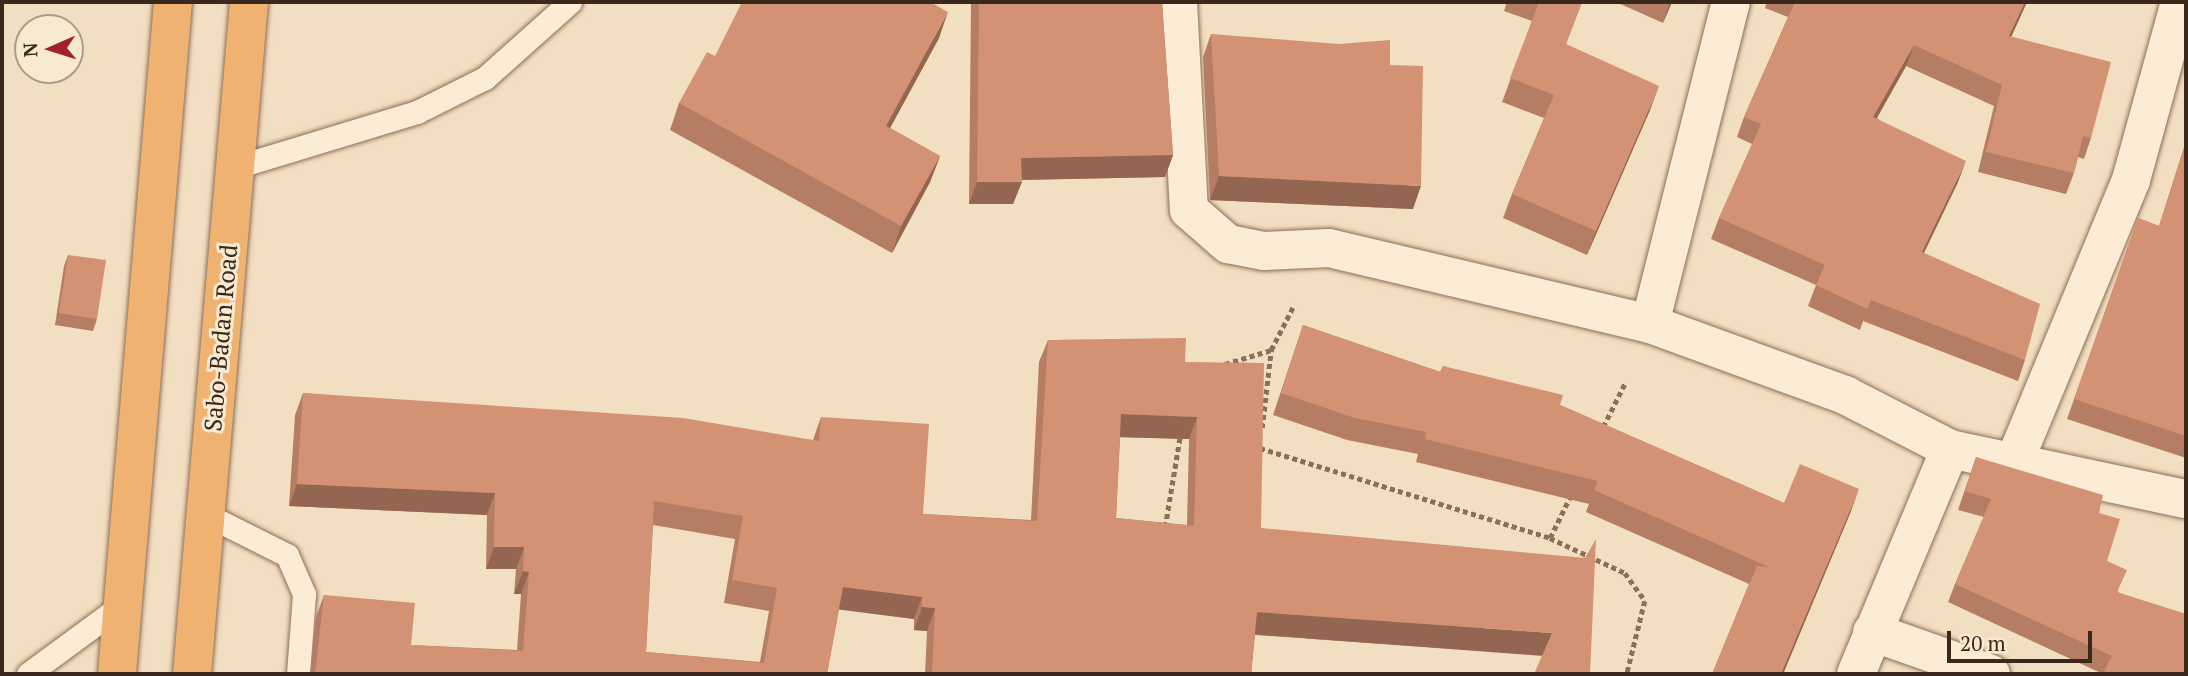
<!DOCTYPE html>
<style>
body{margin:0}
#map{position:relative;width:2188px;height:676px;overflow:hidden;background:#f2dec1;font-family:"PT Serif",serif}
div>[style]{position:absolute}
.path>*{height:4.5px;margin-top:-2.25px;transform-origin:0;background:repeating-linear-gradient(90deg,#8d6e57 0 5px,transparent 0 8.5px)}
.roads{filter:drop-shadow(0 0 2px #8d6e57) drop-shadow(0 0 2px #8d6e57)}
.service>*{height:23px;margin:-11.5px;padding:0 11.5px;transform-origin:11.5px;border-radius:11.5px;background:#fcecd5}
.minor>*{height:38px;margin:-19px;padding:0 19px;transform-origin:19px;border-radius:19px;background:#fcecd5}
.trunk>*{height:38px;margin:-19px;padding:0 19px;transform-origin:19px;border-radius:19px;background:#f0b270}
.wall>*{inset:0;background:#b57e64}
.shaded-wall>*{inset:0;background:#946651}
.building>*{inset:0;background:#d39274}
span{translate:-50% -50%;white-space:nowrap;text-align:center;line-height:1.15;-webkit-text-stroke:6px #f8e9d1;paint-order:stroke}
.street-label{font-size:24px;color:#3b281c}
.frame{position:absolute;inset:0;border:4px solid #3b281c;pointer-events:none}
.north{position:absolute;left:14px;top:14px;width:70px;height:70px;box-sizing:border-box;background:#f8e9d1;border:2px solid #ac9c89;border-radius:50%;rotate:267deg;font-size:19px;font-weight:700;line-height:28px;text-align:center;color:#3b281c}
.north::after{content:'';display:block;margin:auto;width:24px;height:32px;background:#a1212f;clip-path:polygon(50% 0,100% 100%,50% 72%,0 100%)}
.scale{position:absolute;left:1947px;top:631px;width:145px;height:32px;box-sizing:border-box;border:4px solid #3b281c;border-top:0;padding-left:9px;font-size:21px;line-height:24px;white-space:nowrap;color:#3b281c;-webkit-text-stroke:5px #f8e9d1;paint-order:stroke}
</style>
<div id="map">
<div class="path">
<div style="left:1225px;top:364px;width:48px;rotate:-16.9deg"></div>
<div style="left:1603px;top:427px;width:51px;rotate:-63.4deg"></div>
<div style="left:1262px;top:428px;width:79px;rotate:-83.4deg"></div>
<div style="left:1271px;top:350px;width:51px;rotate:-62.9deg"></div>
<div style="left:1260px;top:448px;width:304px;rotate:17.2deg"></div>
<div style="left:1550px;top:538px;width:83px;rotate:25deg"></div>
<div style="left:1625px;top:573px;width:34px;rotate:54deg"></div>
<div style="left:1645px;top:601px;width:75px;rotate:103.9deg"></div>
<div style="left:1165px;top:527px;width:92px;rotate:-80.6deg"></div>
<div style="left:1550px;top:538px;width:48px;rotate:-64deg"></div>
</div>
<div class="roads">
<div class="service">
<div style="left:236px;top:167px;width:189px;rotate:-16.9deg"></div>
<div style="left:417px;top:112px;width:76px;rotate:-26.6deg"></div>
<div style="left:485px;top:78px;width:114px;rotate:-41.8deg"></div>
<div style="left:205px;top:514px;width:92px;rotate:26.6deg"></div>
<div style="left:287px;top:555px;width:43px;rotate:66.4deg"></div>
<div style="left:304px;top:594px;width:80px;rotate:94.3deg"></div>
<div style="left:28px;top:674px;width:118px;rotate:-36.4deg"></div>
</div>
<div class="minor">
<div style="left:1178px;top:2px;width:208px;rotate:87deg"></div>
<div style="left:1189px;top:210px;width:52px;rotate:41.1deg"></div>
<div style="left:1228px;top:244px;width:37px;rotate:11deg"></div>
<div style="left:1264px;top:251px;width:65px;rotate:-2.6deg"></div>
<div style="left:1329px;top:248px;width:330px;rotate:13.3deg"></div>
<div style="left:1650px;top:324px;width:208px;rotate:20deg"></div>
<div style="left:1845px;top:395px;width:118px;rotate:27.2deg"></div>
<div style="left:1950px;top:449px;width:241px;rotate:12deg"></div>
<div style="left:1650px;top:324px;width:332px;rotate:-75.9deg"></div>
<div style="left:2013px;top:465px;width:308px;rotate:-67.5deg"></div>
<div style="left:2131px;top:180px;width:185px;rotate:-74.6deg"></div>
<div style="left:1872px;top:632px;width:126px;rotate:19.4deg"></div>
<div style="left:1856px;top:674px;width:244px;rotate:-67.3deg"></div>
</div>
<div class="trunk">
<div style="left:117px;top:674px;width:674px;rotate:-85.24deg"></div>
<div style="left:192px;top:674px;width:674px;rotate:-85.15deg"></div>
</div>
</div>
<div class="wall">
<div style="clip-path:polygon(971px 2px,1162px 2px,1173px 155px,1165px 177px,1022px 180px,1013px 204px,969px 204px)"></div>
<div style="clip-path:polygon(1507px 2px,1582px 2px,1566px 44px,1650px 110px,1587px 255px,1503px 218px,1512px 194px,1544px 118px,1502px 102px,1532px 21px,1504px 11px)"></div>
<div style="clip-path:polygon(1616px 2px,1672px 2px,1663px 23px)"></div>
<div style="clip-path:polygon(1767px 2px,2027px 2px,2011px 37px,2091px 138px,2084px 159px,2078px 157px,2074px 173px,2066px 194px,1978px 172px,1994px 106px,1906px 66px,1877px 118px,1958px 182px,1924px 253px,2025px 360px,2018px 381px,1863px 321px,1860px 330px,1808px 306px,1816px 285px,1711px 239px,1719px 218px,1752px 144px,1737px 137px,1744px 117px,1788px 17px,1765px 8px)"></div>
<div style="clip-path:polygon(1211px 34px,1390px 65px,1413px 209px,1210px 200px,1203px 57px)"></div>
<div style="clip-path:polygon(939px 38px,890px 128px,940px 156px,930px 182px,892px 253px,670px 130px,679px 103px,715px 56px)"></div>
<div style="clip-path:polygon(2186px 141px,2186px 458px,2067px 419px,2138px 218px,2159px 226px)"></div>
<div style="clip-path:polygon(68px 255px,97px 319px,93px 331px,55px 325px,64px 266px)"></div>
<div style="clip-path:polygon(1303px 325px,1440px 372px,1443px 366px,1560px 405px,1784px 503px,1851px 511px,1783px 674px,1712px 674px,1749px 584px,1586px 512px,1589px 504px,1416px 462px,1418px 454px,1347px 440px,1273px 415px)"></div>
<div style="clip-path:polygon(evenodd,1048px 340px,1185px 362px,1261px 528px,1542px 655px,1255px 635px,1251px 674px,925px 674px,927px 631px,914px 630px,914px 619px,839px 609px,827px 674px,310px 674px,316px 617px,324px 595px,411px 645px,517px 650px,521px 594px,514px 594px,516px 569px,486px 569px,487px 515px,289px 506px,295px 415px,303px 393px,813px 440px,821px 417px,923px 514px,1031px 520px,1039px 362px,1048px 340px,1120px 437px,1189px 439px,1187px 525px,1116px 518px,1120px 437px,1048px 340px,653px 525px,735px 539px,724px 603px,769px 611px,760px 662px,646px 652px,653px 525px)"></div>
<div style="clip-path:polygon(1976px 457px,2099px 513px,2107px 561px,2118px 592px,2186px 674px,2103px 674px,1948px 602px,1955px 584px,1984px 517px,1958px 510px)"></div>
</div>
<div class="shaded-wall">
<div style="clip-path:polygon(1670px 2px,1672px 2px,1663px 23px)"></div>
<div style="clip-path:polygon(2025px 2px,2027px 2px,2002px 57px,2009px 36px)"></div>
<div style="clip-path:polygon(948px 12px,939px 38px,877px 152px,886px 126px)"></div>
<div style="clip-path:polygon(1914px 45px,1906px 66px,1866px 137px,1873px 117px)"></div>
<div style="clip-path:polygon(1659px 86px,1650px 110px,1587px 255px,1596px 231px)"></div>
<div style="clip-path:polygon(1173px 155px,1165px 177px,1013px 180px,1021px 158px)"></div>
<div style="clip-path:polygon(940px 156px,930px 182px,892px 253px,901px 226px)"></div>
<div style="clip-path:polygon(1966px 161px,1958px 182px,1914px 273px,1922px 252px)"></div>
<div style="clip-path:polygon(1219px 176px,1421px 186px,1413px 209px,1210px 200px)"></div>
<div style="clip-path:polygon(977px 182px,1022px 182px,1013px 204px,969px 204px)"></div>
<div style="clip-path:polygon(1121px 414px,1197px 417px,1189px 439px,1113px 437px)"></div>
<div style="clip-path:polygon(297px 484px,495px 493px,487px 515px,289px 506px)"></div>
<div style="clip-path:polygon(1859px 489px,1851px 511px,1783px 674px,1781px 674px)"></div>
<div style="clip-path:polygon(494px 547px,524px 547px,516px 569px,486px 569px)"></div>
<div style="clip-path:polygon(523px 571px,529px 572px,521px 594px,514px 594px)"></div>
<div style="clip-path:polygon(843px 587px,922px 597px,914px 619px,835px 609px)"></div>
<div style="clip-path:polygon(922px 607px,935px 608px,927px 631px,914px 630px)"></div>
<div style="clip-path:polygon(1257px 612px,1552px 633px,1544px 656px,1249px 634px)"></div>
</div>
<div class="building">
<div style="clip-path:polygon(742px 2px,930px 2px,948px 12px,886px 126px,940px 156px,901px 226px,679px 103px,707px 52px,715px 56px)"></div>
<div style="clip-path:polygon(979px 2px,1162px 2px,1173px 155px,1021px 158px,1022px 182px,977px 182px)"></div>
<div style="clip-path:polygon(1539px 2px,1582px 2px,1566px 44px,1659px 86px,1596px 231px,1512px 194px,1554px 95px,1510px 78px)"></div>
<div style="clip-path:polygon(1795px 2px,2025px 2px,2009px 36px,2111px 62px,2091px 138px,2083px 136px,2074px 173px,1986px 152px,2002px 85px,1914px 45px,1873px 117px,1966px 161px,1922px 252px,2040px 304px,2025px 360px,1871px 300px,1867px 309px,1816px 285px,1825px 265px,1719px 218px,1761px 124px,1744px 117px)"></div>
<div style="clip-path:polygon(1211px 34px,1339px 44px,1390px 40px,1390px 65px,1423px 66px,1421px 186px,1219px 176px)"></div>
<div style="clip-path:polygon(2186px 143px,2186px 436px,2074px 399px,2138px 218px,2159px 226px)"></div>
<div style="clip-path:polygon(68px 255px,106px 260px,97px 319px,59px 313px)"></div>
<div style="clip-path:polygon(1303px 325px,1441px 372px,1443px 366px,1563px 395px,1560px 405px,1784px 503px,1800px 464px,1859px 489px,1781px 674px,1712px 674px,1757px 566px,1769px 567px,1594px 490px,1598px 481px,1425px 439px,1426px 432px,1355px 418px,1281px 393px)"></div>
<div style="clip-path:polygon(evenodd,1186px 338px,1185px 362px,1264px 363px,1261px 528px,1585px 558px,1596px 539px,1590px 674px,1534px 674px,1552px 633px,1257px 612px,1251px 674px,932px 674px,935px 608px,922px 607px,922px 597px,843px 587px,827px 674px,315px 674px,324px 595px,415px 603px,411px 645px,523px 651px,529px 572px,523px 571px,524px 547px,494px 547px,495px 493px,297px 484px,303px 393px,683px 418px,819px 441px,821px 417px,929px 424px,923px 514px,1037px 521px,1048px 340px,1186px 338px,1121px 414px,1197px 417px,1194px 526px,1116px 518px,1121px 414px,1186px 338px,654px 501px,743px 516px,732px 580px,777px 588px,764px 663px,646px 652px,654px 501px)"></div>
<div style="clip-path:polygon(1976px 457px,2103px 495px,2099px 513px,2120px 519px,2107px 561px,2127px 570px,2117px 592px,2186px 614px,2186px 674px,2115px 674px,2104px 671px,2112px 656px,1955px 584px,1991px 499px,1965px 491px)"></div>
</div>
<div class="street-label">
<span style="left:221px;top:338px;rotate:-85deg">Sabo-Badan Road</span>
</div>
<div class="frame"></div>
<div class="north">N</div>
<div class="scale">20 m</div>
</div>
